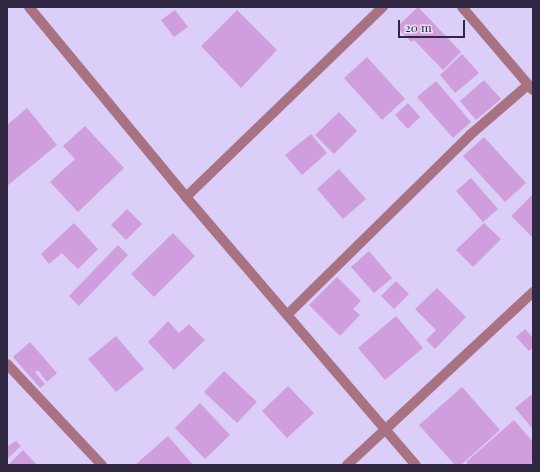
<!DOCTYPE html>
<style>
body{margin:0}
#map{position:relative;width:540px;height:472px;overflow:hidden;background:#dbcef8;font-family:"Playfair Display",serif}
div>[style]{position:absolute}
.building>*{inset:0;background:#d09edc}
.minor>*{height:10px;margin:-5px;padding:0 5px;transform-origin:5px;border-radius:5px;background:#a97283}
span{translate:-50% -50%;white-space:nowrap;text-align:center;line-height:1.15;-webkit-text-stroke:3px #e7defa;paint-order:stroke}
.frame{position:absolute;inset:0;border:8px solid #302742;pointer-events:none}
.scale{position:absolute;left:398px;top:20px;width:67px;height:18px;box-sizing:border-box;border:2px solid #302742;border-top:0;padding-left:5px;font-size:12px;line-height:14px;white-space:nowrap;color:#302742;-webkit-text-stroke:3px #e7defa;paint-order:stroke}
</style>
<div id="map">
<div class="building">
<div style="clip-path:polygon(418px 7px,461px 52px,443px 70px,414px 40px,411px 42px,397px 27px)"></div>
<div style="clip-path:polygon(175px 10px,188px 27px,174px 37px,161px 20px)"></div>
<div style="clip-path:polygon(237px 10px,277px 50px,241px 88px,201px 46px)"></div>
<div style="clip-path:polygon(462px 54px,479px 73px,455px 93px,440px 75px)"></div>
<div style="clip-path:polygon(367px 57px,405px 99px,382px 120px,344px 78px)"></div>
<div style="clip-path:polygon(484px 80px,501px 99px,476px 120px,460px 101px)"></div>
<div style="clip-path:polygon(436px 81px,471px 122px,453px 138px,417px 97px)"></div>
<div style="clip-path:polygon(408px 103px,420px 117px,408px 129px,395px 115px)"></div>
<div style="clip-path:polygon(27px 108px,57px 145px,7px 186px,7px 125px)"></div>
<div style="clip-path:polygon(339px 112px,357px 131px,334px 154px,315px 135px)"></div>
<div style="clip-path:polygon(85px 126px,124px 168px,78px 212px,50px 182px,75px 159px,63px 146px)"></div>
<div style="clip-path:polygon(311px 134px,327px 153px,302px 175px,285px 155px)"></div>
<div style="clip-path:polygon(484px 137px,526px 183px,505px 202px,463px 156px)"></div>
<div style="clip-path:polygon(339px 169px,366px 199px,343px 219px,317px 189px)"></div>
<div style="clip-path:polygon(471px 178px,498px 209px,483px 222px,456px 191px)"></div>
<div style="clip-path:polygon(533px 194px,533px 238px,511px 216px)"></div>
<div style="clip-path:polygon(127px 209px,142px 224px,126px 240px,111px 225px)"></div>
<div style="clip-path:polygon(74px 223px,98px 249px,78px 269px,62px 253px,49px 264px,41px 254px)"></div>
<div style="clip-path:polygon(484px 223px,501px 239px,473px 267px,456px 250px)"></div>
<div style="clip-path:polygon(173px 233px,195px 256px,154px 297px,131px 274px)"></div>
<div style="clip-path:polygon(118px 245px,128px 255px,79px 306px,69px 296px)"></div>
<div style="clip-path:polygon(369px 251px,392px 278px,374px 293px,351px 267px)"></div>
<div style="clip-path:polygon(337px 277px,361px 301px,353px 309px,360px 315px,340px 336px,309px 305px)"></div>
<div style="clip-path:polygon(396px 281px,409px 294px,394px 309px,381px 296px)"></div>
<div style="clip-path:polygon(437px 288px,466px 317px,435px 349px,426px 340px,436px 330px,415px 309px)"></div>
<div style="clip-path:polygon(396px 316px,423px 348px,385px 380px,358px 348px)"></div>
<div style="clip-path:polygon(168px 321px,179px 333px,189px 324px,205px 340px,174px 370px,148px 342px)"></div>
<div style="clip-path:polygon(525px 329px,533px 338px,533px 347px,529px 351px,516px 337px)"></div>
<div style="clip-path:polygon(116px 336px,144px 369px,116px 392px,88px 359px)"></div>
<div style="clip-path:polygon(30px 342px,57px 373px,47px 382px,38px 370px,35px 372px,45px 384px,40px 388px,13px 357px)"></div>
<div style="clip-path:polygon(224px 371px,257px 402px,237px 423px,204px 392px)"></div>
<div style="clip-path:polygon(288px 386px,314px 413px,287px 438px,262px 411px)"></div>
<div style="clip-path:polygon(462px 387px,500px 430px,461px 465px,455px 465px,419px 425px)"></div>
<div style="clip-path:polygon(531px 395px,533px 397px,533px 429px,515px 408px)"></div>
<div style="clip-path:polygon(200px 403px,230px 435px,205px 459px,175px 428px)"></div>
<div style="clip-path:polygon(514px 420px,533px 442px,533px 462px,529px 465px,468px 465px,466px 462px)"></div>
<div style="clip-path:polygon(168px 436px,193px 465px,135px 465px)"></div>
<div style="clip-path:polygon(16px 441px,21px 446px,7px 459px,7px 447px)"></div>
<div style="clip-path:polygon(23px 450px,37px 465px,8px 465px)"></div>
</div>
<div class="minor">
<div style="left:29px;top:7px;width:246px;rotate:50.4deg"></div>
<div style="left:186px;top:197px;width:353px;rotate:49.4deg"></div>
<div style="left:462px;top:7px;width:109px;rotate:49.5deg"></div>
<div style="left:186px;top:197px;width:274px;rotate:-44deg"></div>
<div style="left:287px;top:315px;width:257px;rotate:-44.5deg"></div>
<div style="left:470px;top:135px;width:77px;rotate:-40.8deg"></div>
<div style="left:7px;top:364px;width:139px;rotate:46.8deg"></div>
<div style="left:347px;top:465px;width:254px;rotate:-42.9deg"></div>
</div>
<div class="frame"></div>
<div class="scale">20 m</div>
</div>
